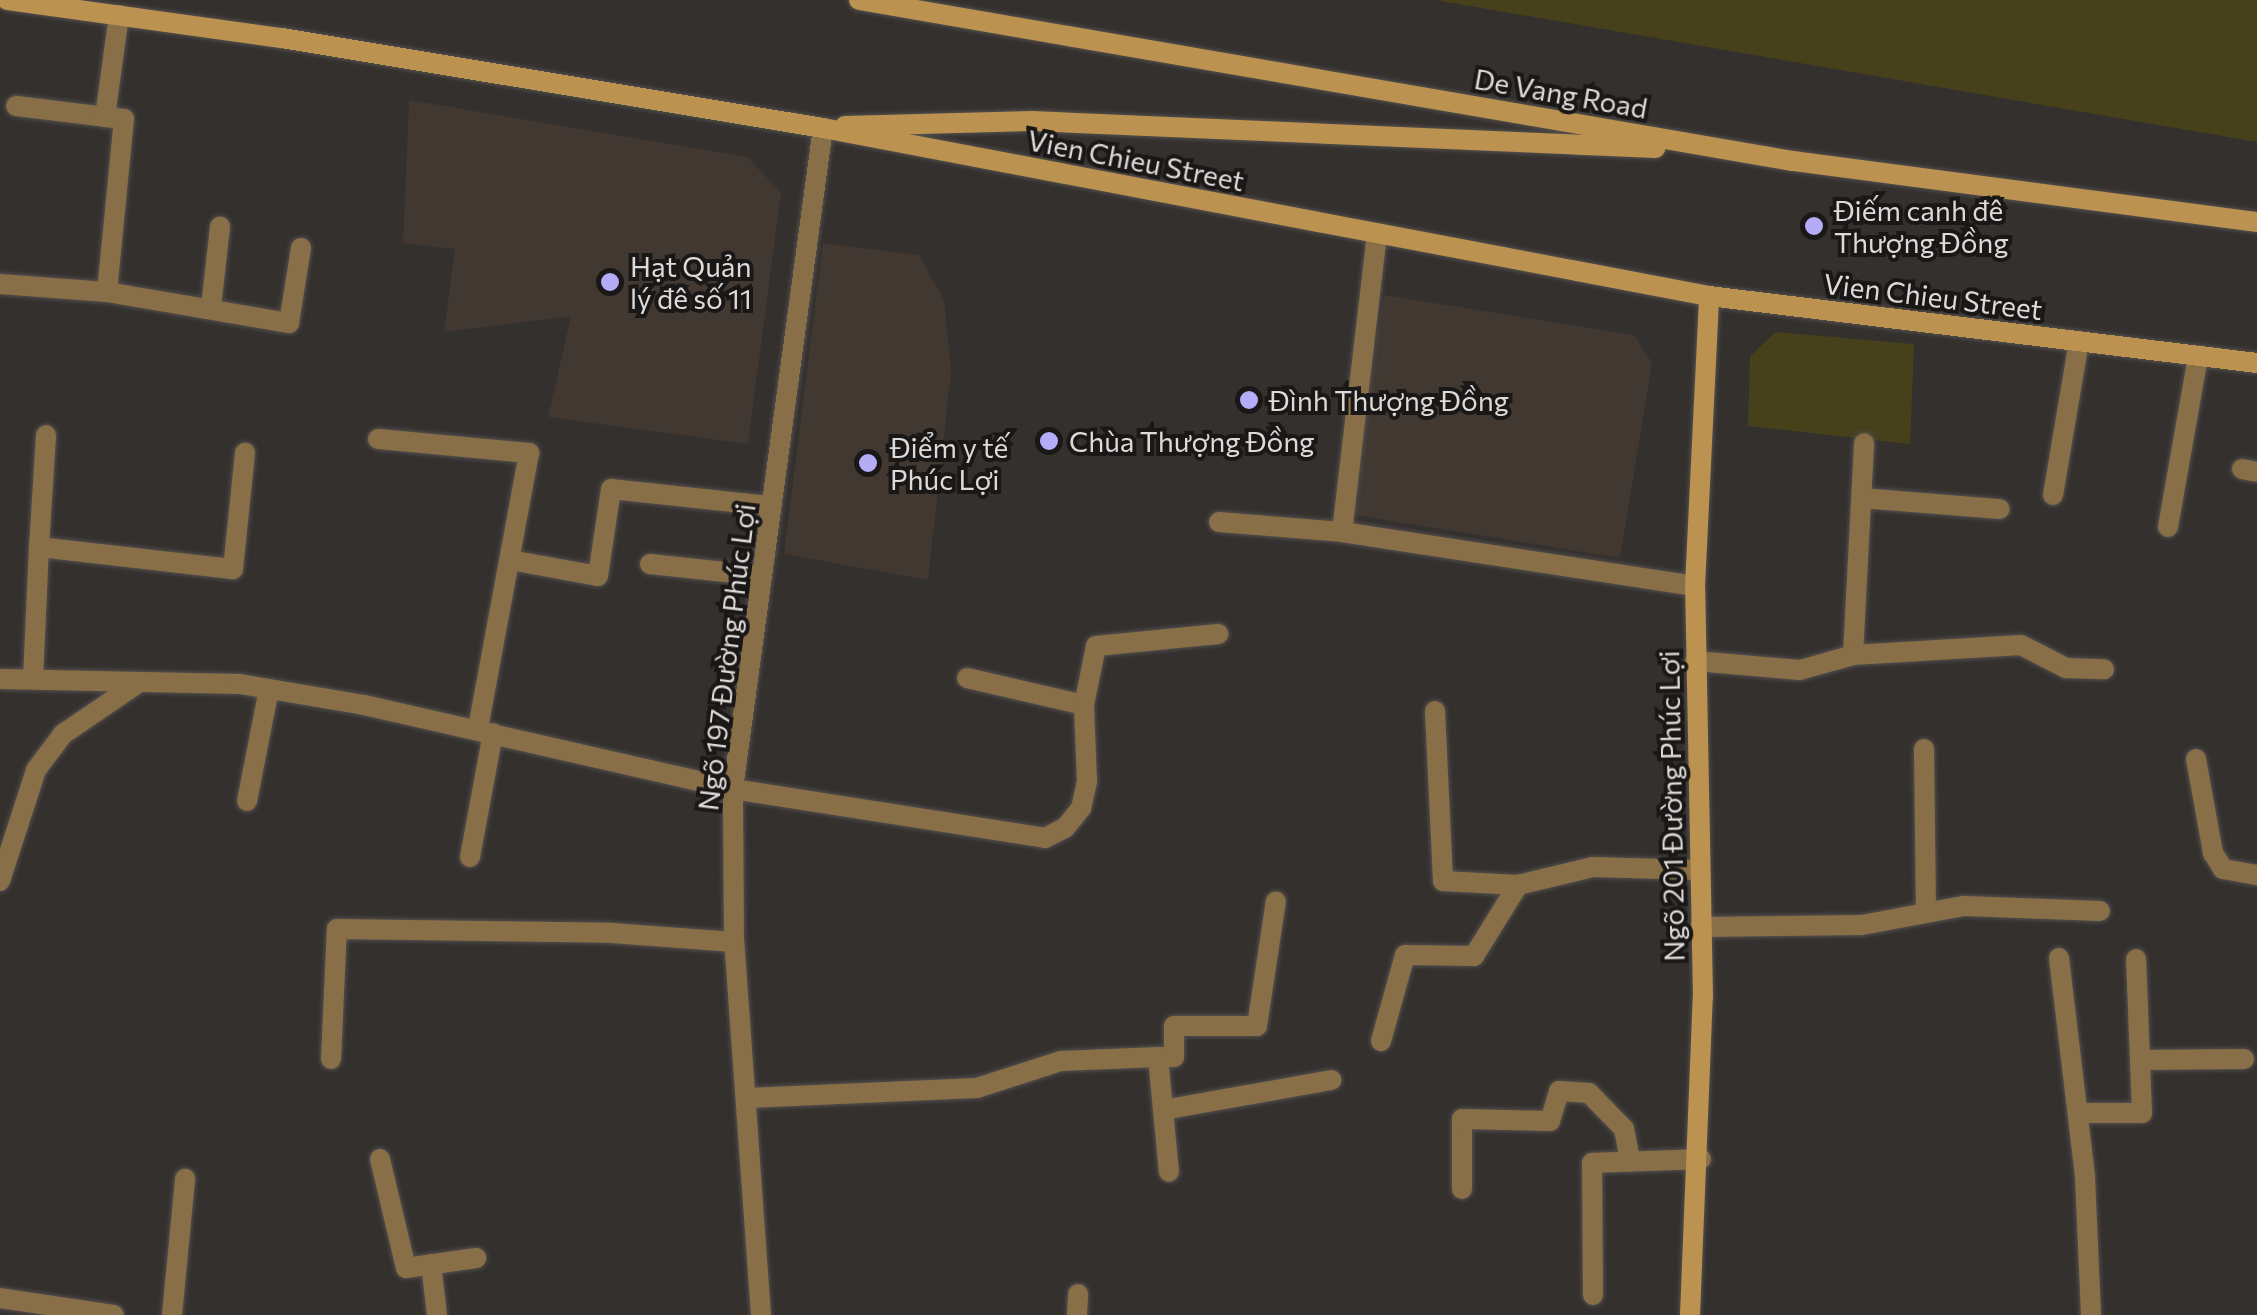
<!DOCTYPE html>
<meta charset="utf-8">
<style>
body{margin:0}
#map{position:relative;width:2257px;height:1315px;overflow:hidden;background:#34302e;font-family:Commissioner,sans-serif}
div>[style]{position:absolute}
.built>*{inset:0;background:#413832}
.green>*{inset:0;background:#46411b}
.roads{filter:drop-shadow(0 0 2px #524f4d) drop-shadow(0 0 2px #524f4d)}
.lane>*{height:20px;margin:-10px;padding:0 10px;transform-origin:10px;border-radius:10px;background:#896f47}
.street>*{height:20px;margin:-10px;padding:0 10px;transform-origin:10px;border-radius:10px;background:#896f47}
.secondary>*{height:20px;margin:-10px;padding:0 10px;transform-origin:10px;border-radius:10px;background:#bb924f}
.dots>*{width:28px;height:28px;translate:-50% -50%;box-sizing:border-box;border:5px solid #1a1817;border-radius:50%}
span{translate:-50% -50%;white-space:nowrap;text-align:center;line-height:1.15;-webkit-text-stroke:8px #1a1817;paint-order:stroke}
.street-label{font-size:28px;color:#dddad9}
.poi-label{font-size:28px;color:#dddad9}
.left{translate:0 -50%;text-align:left}
</style>
<div id="map">
<div class="built">
<div style="clip-path:polygon(409px 100px,747px 157px,781px 192px,748px 444px,548px 417px,571px 316px,444px 332px,455px 249px,403px 243px)"></div>
<div style="clip-path:polygon(823px 243px,919px 255px,944px 300px,951px 372px,928px 580px,784px 554px)"></div>
<div style="clip-path:polygon(1384px 295px,1634px 335px,1652px 363px,1620px 558px,1347px 514px)"></div>
</div>
<div class="green">
<div style="clip-path:polygon(1435px 0,2257px 0,2257px 142px)"></div>
<div style="clip-path:polygon(1776px 332px,1914px 344px,1910px 444px,1748px 426px,1750px 356px)"></div>
</div>
<div class="roads">
<div class="lane">
<div style="left:16px;top:106px;width:90px;rotate:7deg"></div>
<div style="left:0;top:284px;width:107px;rotate:4.3deg"></div>
<div style="left:107px;top:292px;width:185px;rotate:9.7deg"></div>
<div style="left:289px;top:323px;width:76px;rotate:-80.9deg"></div>
<div style="left:107px;top:292px;width:174px;rotate:-84.4deg"></div>
<div style="left:124px;top:119px;width:19px;rotate:-174deg"></div>
<div style="left:105px;top:117px;width:103px;rotate:-82.2deg"></div>
<div style="left:211px;top:307px;width:81px;rotate:-83.6deg"></div>
<div style="left:378px;top:439px;width:152px;rotate:5.3deg"></div>
<div style="left:529px;top:453px;width:281px;rotate:100.5deg"></div>
<div style="left:2242px;top:469px;width:15px;rotate:11deg"></div>
<div style="left:2053px;top:495px;width:156px;rotate:-80.4deg"></div>
<div style="left:1862px;top:498px;width:138px;rotate:4.6deg"></div>
<div style="left:1219px;top:522px;width:123px;rotate:4.6deg"></div>
<div style="left:1342px;top:532px;width:357px;rotate:8.7deg"></div>
<div style="left:2168px;top:527px;width:174px;rotate:-80deg"></div>
<div style="left:1342px;top:532px;width:301px;rotate:-83.3deg"></div>
<div style="left:39px;top:547px;width:112px;rotate:-86.4deg"></div>
<div style="left:510px;top:560px;width:89px;rotate:10.3deg"></div>
<div style="left:598px;top:576px;width:88px;rotate:-81.5deg"></div>
<div style="left:611px;top:489px;width:161px;rotate:6.1deg"></div>
<div style="left:650px;top:564px;width:113px;rotate:6.1deg"></div>
<div style="left:1853px;top:655px;width:212px;rotate:-87deg"></div>
<div style="left:1695px;top:661px;width:105px;rotate:4.9deg"></div>
<div style="left:1800px;top:670px;width:55px;rotate:-15.8deg"></div>
<div style="left:1853px;top:655px;width:168px;rotate:-3.4deg"></div>
<div style="left:2021px;top:645px;width:51px;rotate:27.1deg"></div>
<div style="left:2066px;top:668px;width:38px;rotate:2deg"></div>
<div style="left:967px;top:678px;width:120px;rotate:13deg"></div>
<div style="left:0;top:679px;width:240px;rotate:1.2deg"></div>
<div style="left:240px;top:684px;width:126px;rotate:9.6deg"></div>
<div style="left:364px;top:705px;width:378px;rotate:12.8deg"></div>
<div style="left:733px;top:789px;width:316px;rotate:8.9deg"></div>
<div style="left:1045px;top:838px;width:22px;rotate:-27deg"></div>
<div style="left:1065px;top:828px;width:26px;rotate:-51deg"></div>
<div style="left:1081px;top:808px;width:28px;rotate:-77deg"></div>
<div style="left:1087px;top:781px;width:76px;rotate:-92.3deg"></div>
<div style="left:1084px;top:705px;width:60px;rotate:-78.5deg"></div>
<div style="left:1096px;top:646px;width:123px;rotate:-5.6deg"></div>
<div style="left:33px;top:679px;width:132px;rotate:-87.4deg"></div>
<div style="left:39px;top:547px;width:195px;rotate:6.5deg"></div>
<div style="left:233px;top:569px;width:117px;rotate:-84.1deg"></div>
<div style="left:1435px;top:711px;width:170px;rotate:87.3deg"></div>
<div style="left:1443px;top:881px;width:75px;rotate:3.1deg"></div>
<div style="left:1518px;top:885px;width:77px;rotate:-13.5deg"></div>
<div style="left:1593px;top:867px;width:104px;rotate:1.7deg"></div>
<div style="left:1924px;top:749px;width:162px;rotate:89.3deg"></div>
<div style="left:2196px;top:759px;width:96px;rotate:79.7deg"></div>
<div style="left:2213px;top:853px;width:19px;rotate:58deg"></div>
<div style="left:2223px;top:869px;width:35px;rotate:10deg"></div>
<div style="left:247px;top:801px;width:114px;rotate:-78.9deg"></div>
<div style="left:470px;top:857px;width:126px;rotate:-79.5deg"></div>
<div style="left:0;top:881px;width:117px;rotate:-72deg"></div>
<div style="left:36px;top:770px;width:45px;rotate:-53.1deg"></div>
<div style="left:63px;top:734px;width:91px;rotate:-34.2deg"></div>
<div style="left:1700px;top:927px;width:162px;rotate:-0.7deg"></div>
<div style="left:1862px;top:925px;width:104px;rotate:-10.6deg"></div>
<div style="left:1964px;top:906px;width:136px;rotate:2.1deg"></div>
<div style="left:2059px;top:958px;width:221px;rotate:83.2deg"></div>
<div style="left:2085px;top:1177px;width:138px;rotate:87.5deg"></div>
<div style="left:1381px;top:1041px;width:89px;rotate:-74.4deg"></div>
<div style="left:1405px;top:955px;width:69px;rotate:0.8deg"></div>
<div style="left:1474px;top:956px;width:84px;rotate:-58.2deg"></div>
<div style="left:1158px;top:1057px;width:16px"></div>
<div style="left:1174px;top:1057px;width:31px;rotate:-90deg"></div>
<div style="left:1174px;top:1026px;width:83px"></div>
<div style="left:1257px;top:1026px;width:126px;rotate:-81.4deg"></div>
<div style="left:331px;top:1059px;width:130px;rotate:-87.4deg"></div>
<div style="left:337px;top:929px;width:275px;rotate:0.8deg"></div>
<div style="left:612px;top:933px;width:122px;rotate:4.2deg"></div>
<div style="left:2140px;top:1060px;width:104px;rotate:-0.6deg"></div>
<div style="left:748px;top:1098px;width:229px;rotate:-2.5deg"></div>
<div style="left:977px;top:1088px;width:88px;rotate:-17.8deg"></div>
<div style="left:1061px;top:1061px;width:97px;rotate:-2.4deg"></div>
<div style="left:1158px;top:1057px;width:53px;rotate:84.6deg"></div>
<div style="left:1163px;top:1110px;width:171px;rotate:-10.1deg"></div>
<div style="left:1163px;top:1110px;width:62px;rotate:84.5deg"></div>
<div style="left:2079px;top:1113px;width:63px"></div>
<div style="left:2142px;top:1113px;width:154px;rotate:-92.2deg"></div>
<div style="left:380px;top:1159px;width:112px;rotate:76.6deg"></div>
<div style="left:406px;top:1268px;width:71px;rotate:-8.1deg"></div>
<div style="left:1462px;top:1189px;width:70px;rotate:-90deg"></div>
<div style="left:1462px;top:1119px;width:88px;rotate:1.3deg"></div>
<div style="left:1550px;top:1121px;width:31px;rotate:-73deg"></div>
<div style="left:1559px;top:1091px;width:30px;rotate:4deg"></div>
<div style="left:1589px;top:1093px;width:50px;rotate:45.8deg"></div>
<div style="left:1624px;top:1129px;width:33px;rotate:79deg"></div>
<div style="left:431px;top:1264px;width:51px;rotate:83.3deg"></div>
<div style="left:1593px;top:1295px;width:132px;rotate:-90.4deg"></div>
<div style="left:1592px;top:1163px;width:109px;rotate:-2.1deg"></div>
<div style="left:0;top:1298px;width:115px;rotate:8.5deg"></div>
<div style="left:172px;top:1315px;width:137px;rotate:-84.5deg"></div>
<div style="left:1077px;top:1315px;width:21px;rotate:-87deg"></div>
</div>
<div class="street">
<div style="left:761px;top:1315px;width:374px;rotate:-94.1deg"></div>
<div style="left:734px;top:942px;width:153px;rotate:-90.4deg"></div>
<div style="left:733px;top:789px;width:667px;rotate:-82.25deg"></div>
</div>
<div class="secondary">
<div style="left:7px;top:0;width:278px;rotate:7.9deg"></div>
<div style="left:282px;top:38px;width:548px;rotate:9.45deg"></div>
<div style="left:823px;top:128px;width:902px;rotate:10.74deg"></div>
<div style="left:1709px;top:296px;width:552px;rotate:6.97deg"></div>
<div style="left:859px;top:0;width:948px;rotate:9.78deg"></div>
<div style="left:1793px;top:161px;width:468px;rotate:7.5deg"></div>
<div style="left:845px;top:126px;width:187px;rotate:-1.5deg"></div>
<div style="left:1032px;top:121px;width:624px;rotate:2.48deg"></div>
<div style="left:1690px;top:1315px;width:319px;rotate:-87.7deg"></div>
<div style="left:1703px;top:996px;width:410px;rotate:-91.1deg"></div>
<div style="left:1695px;top:586px;width:290px;rotate:-87.2deg"></div>
</div>
</div>
<div class="dots">
<div style="left:1814px;top:226px;background:#b5acf8"></div>
<div style="left:610px;top:282px;background:#b5acf8"></div>
<div style="left:1249px;top:400px;background:#b5acf8"></div>
<div style="left:1049px;top:441px;background:#b5acf8"></div>
<div style="left:868px;top:463px;background:#b5acf8"></div>
</div>
<div class="street-label">
<span style="left:1561px;top:93px;rotate:10deg">De Vang Road</span>
<span style="left:1136px;top:160px;rotate:11deg">Vien Chieu Street</span>
<span style="left:1933px;top:296px;rotate:7deg">Vien Chieu Street</span>
<span style="left:726px;top:657px;rotate:-83deg">Ngõ 197 Đường Phúc Lợi</span>
<span style="left:1671px;top:806px;rotate:-91deg">Ngõ 201 Đường Phúc Lợi</span>
</div>
<div class="poi-label">
<span class="left" style="left:1834px;top:226px">Điếm canh đê<br>Thượng Đồng</span>
<span class="left" style="left:630px;top:282px">Hạt Quản<br>lý đê số 11</span>
<span class="left" style="left:1269px;top:400px">Đình Thượng Đồng</span>
<span class="left" style="left:1069px;top:441px">Chùa Thượng Đồng</span>
<span class="left" style="left:890px;top:463px">Điểm y tế<br>Phúc Lợi</span>
</div>
</div>
